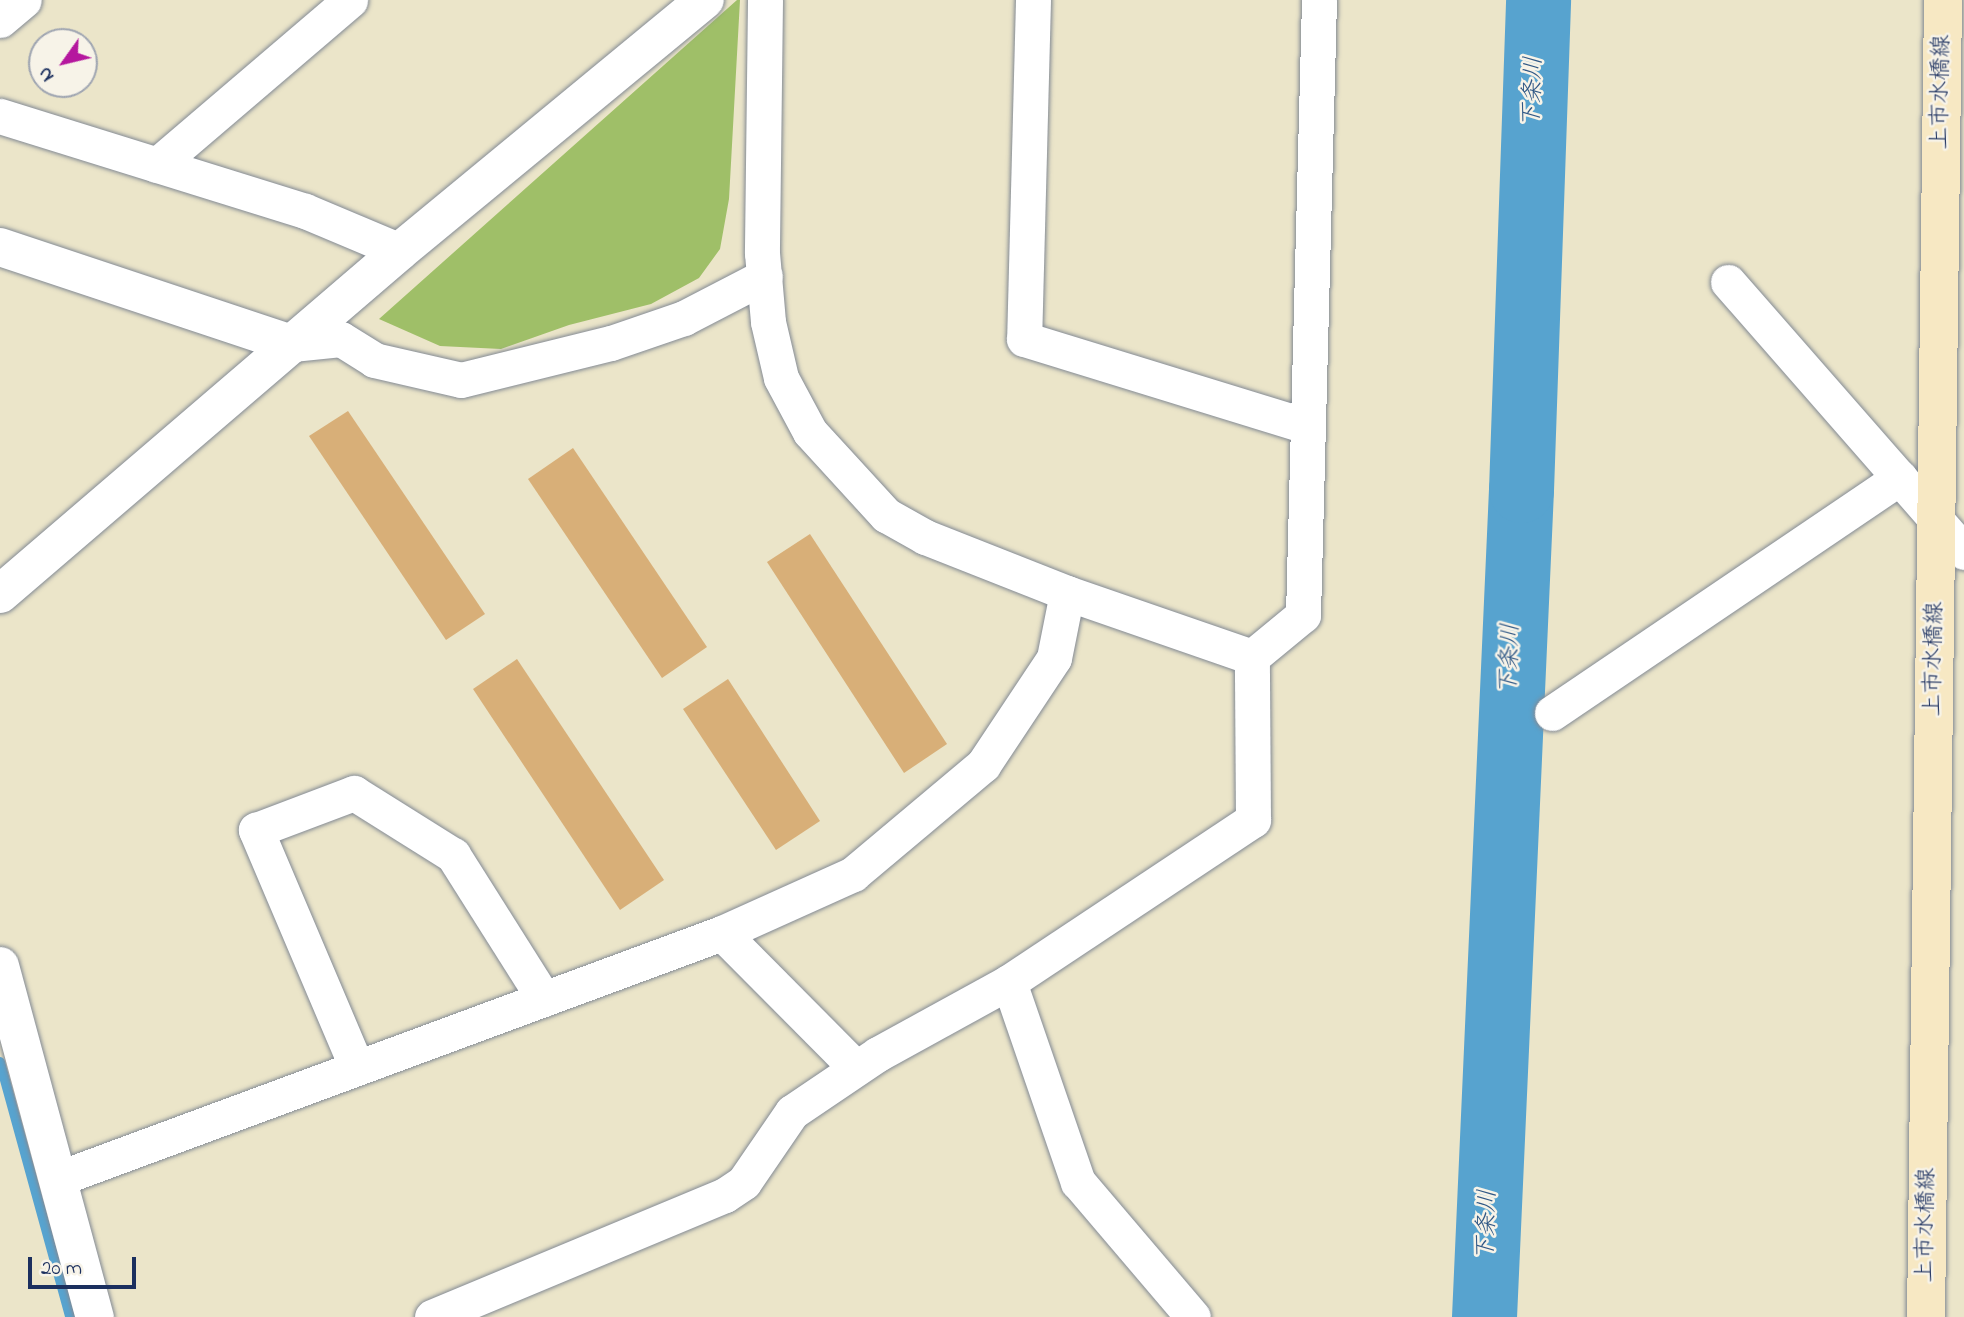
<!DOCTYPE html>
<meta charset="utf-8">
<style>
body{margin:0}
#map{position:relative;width:1964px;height:1317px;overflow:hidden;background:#ebe5c9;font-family:"Indie Flower","Klee One",sans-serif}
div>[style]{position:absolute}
.green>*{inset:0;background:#9fbf68}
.stream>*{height:10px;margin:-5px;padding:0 5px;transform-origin:5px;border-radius:5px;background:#57a3cf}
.river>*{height:65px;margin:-32.5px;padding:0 32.5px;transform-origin:32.5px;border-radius:32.5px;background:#57a3cf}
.building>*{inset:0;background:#d8af78}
.roads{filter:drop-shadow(0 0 2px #838a94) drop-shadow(0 0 2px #838a94)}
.minor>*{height:35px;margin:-17.5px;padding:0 17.5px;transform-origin:17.5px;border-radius:17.5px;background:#fff}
.tertiary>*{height:38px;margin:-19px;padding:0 19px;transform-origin:19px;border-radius:19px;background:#fff}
.secondary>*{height:38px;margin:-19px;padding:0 19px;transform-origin:19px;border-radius:19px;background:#f7e8c3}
span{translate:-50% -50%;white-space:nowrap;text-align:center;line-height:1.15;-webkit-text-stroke:5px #f7f3e8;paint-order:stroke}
.street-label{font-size:23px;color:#1b2f5e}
.water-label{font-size:24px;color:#305886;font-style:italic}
.north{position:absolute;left:28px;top:28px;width:70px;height:70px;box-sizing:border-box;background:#f7f3e8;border:2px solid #9fa5b1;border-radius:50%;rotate:236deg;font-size:19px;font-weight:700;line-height:28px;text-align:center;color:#1b2f5e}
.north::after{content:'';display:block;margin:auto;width:24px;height:32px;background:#b5179e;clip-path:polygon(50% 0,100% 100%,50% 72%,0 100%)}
.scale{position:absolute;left:28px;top:1257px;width:108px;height:32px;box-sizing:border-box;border:4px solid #1b2f5e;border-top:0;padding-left:9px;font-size:21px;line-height:24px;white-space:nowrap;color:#1b2f5e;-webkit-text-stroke:5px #f7f3e8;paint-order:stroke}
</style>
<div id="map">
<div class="green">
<div style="clip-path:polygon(737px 0,740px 0,729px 199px,720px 249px,699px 278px,651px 304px,569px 325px,501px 349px,440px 346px,379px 319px)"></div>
</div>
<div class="stream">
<div style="left:0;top:1062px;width:264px;rotate:74.6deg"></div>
</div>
<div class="river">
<div style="left:1484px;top:1317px;width:828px;rotate:-87.44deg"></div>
<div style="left:1521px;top:490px;width:490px;rotate:-88deg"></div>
</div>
<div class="building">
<div style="clip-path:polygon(348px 411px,485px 614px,446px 640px,309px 436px)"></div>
<div style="clip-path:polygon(573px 448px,707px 647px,662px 678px,528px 479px)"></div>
<div style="clip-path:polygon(810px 534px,947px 744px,904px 773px,767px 562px)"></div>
<div style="clip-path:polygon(517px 659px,664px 880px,620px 910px,473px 689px)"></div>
<div style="clip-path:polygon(728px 679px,820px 821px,776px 850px,683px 709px)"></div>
</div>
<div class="roads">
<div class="minor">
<div style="left:765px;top:0;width:253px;rotate:90.7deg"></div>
<div style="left:762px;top:253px;width:69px;rotate:85deg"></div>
<div style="left:768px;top:322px;width:57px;rotate:76.9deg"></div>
<div style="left:781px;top:378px;width:61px;rotate:61.8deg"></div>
<div style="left:810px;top:432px;width:113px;rotate:47.5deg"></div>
<div style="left:886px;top:515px;width:45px;rotate:29.4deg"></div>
<div style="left:925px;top:537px;width:153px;rotate:21.5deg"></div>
<div style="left:1067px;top:593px;width:196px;rotate:19.1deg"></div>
<div style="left:1033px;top:0;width:339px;rotate:91.5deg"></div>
<div style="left:1024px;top:339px;width:296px;rotate:17.1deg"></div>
<div style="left:0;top:20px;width:31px;rotate:-40deg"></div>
<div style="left:0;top:116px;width:319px;rotate:17.3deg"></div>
<div style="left:305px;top:211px;width:103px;rotate:22.8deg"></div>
<div style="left:157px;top:165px;width:254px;rotate:-40.5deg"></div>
<div style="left:1728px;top:282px;width:359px;rotate:48.8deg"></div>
<div style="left:292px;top:344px;width:49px;rotate:-5.8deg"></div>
<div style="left:341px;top:339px;width:39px;rotate:32deg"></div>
<div style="left:374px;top:360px;width:89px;rotate:12.9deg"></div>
<div style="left:461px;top:380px;width:154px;rotate:-13.9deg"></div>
<div style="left:611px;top:343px;width:77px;rotate:-18.9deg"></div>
<div style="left:684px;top:318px;width:91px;rotate:-27.4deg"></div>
<div style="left:1252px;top:657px;width:66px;rotate:-39.5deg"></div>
<div style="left:1303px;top:615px;width:615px;rotate:-88.51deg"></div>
<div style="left:1552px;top:713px;width:420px;rotate:-34.1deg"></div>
<div style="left:722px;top:933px;width:190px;rotate:45.2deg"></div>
<div style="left:1009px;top:982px;width:212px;rotate:71deg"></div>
<div style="left:1078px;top:1182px;width:177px;rotate:49.6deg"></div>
<div style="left:357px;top:1068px;width:259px;rotate:-113deg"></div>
<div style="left:256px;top:830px;width:105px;rotate:-20.7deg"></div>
<div style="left:354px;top:793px;width:117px;rotate:32.1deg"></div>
<div style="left:453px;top:855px;width:170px;rotate:57.7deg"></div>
<div style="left:57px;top:1179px;width:709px;rotate:-20.3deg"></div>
<div style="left:722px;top:933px;width:144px;rotate:-24.2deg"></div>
<div style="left:853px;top:874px;width:170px;rotate:-40deg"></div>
<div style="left:983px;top:765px;width:128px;rotate:-56.4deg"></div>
<div style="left:1054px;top:658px;width:66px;rotate:-78.7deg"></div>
<div style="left:432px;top:1317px;width:317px;rotate:-22.6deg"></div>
<div style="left:725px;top:1195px;width:23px;rotate:-34deg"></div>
<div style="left:744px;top:1182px;width:85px;rotate:-55.6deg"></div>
<div style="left:792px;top:1112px;width:104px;rotate:-34deg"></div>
<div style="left:878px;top:1054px;width:149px;rotate:-28.8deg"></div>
<div style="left:1009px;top:982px;width:293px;rotate:-33.6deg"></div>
<div style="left:1253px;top:820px;width:163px;rotate:-90.4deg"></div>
</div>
<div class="tertiary">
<div style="left:0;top:247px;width:308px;rotate:18.4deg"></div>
<div style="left:0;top:594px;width:527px;rotate:-40.61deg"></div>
<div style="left:400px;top:251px;width:395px;rotate:-39.5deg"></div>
<div style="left:0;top:966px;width:364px;rotate:74.9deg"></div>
</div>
<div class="secondary">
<div style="left:1926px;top:1317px;width:1317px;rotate:-89.26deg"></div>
</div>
</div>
<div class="street-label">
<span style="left:1942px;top:92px;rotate:-89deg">上市水橋線</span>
<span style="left:1935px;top:659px;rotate:-89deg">上市水橋線</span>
<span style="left:1927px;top:1225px;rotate:-89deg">上市水橋線</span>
</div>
<div class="water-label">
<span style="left:1534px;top:92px;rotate:-88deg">下条川</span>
<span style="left:1511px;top:659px;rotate:-88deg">下条川</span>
<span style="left:1488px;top:1225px;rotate:-88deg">下条川</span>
</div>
<div class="north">N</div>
<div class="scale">20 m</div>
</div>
